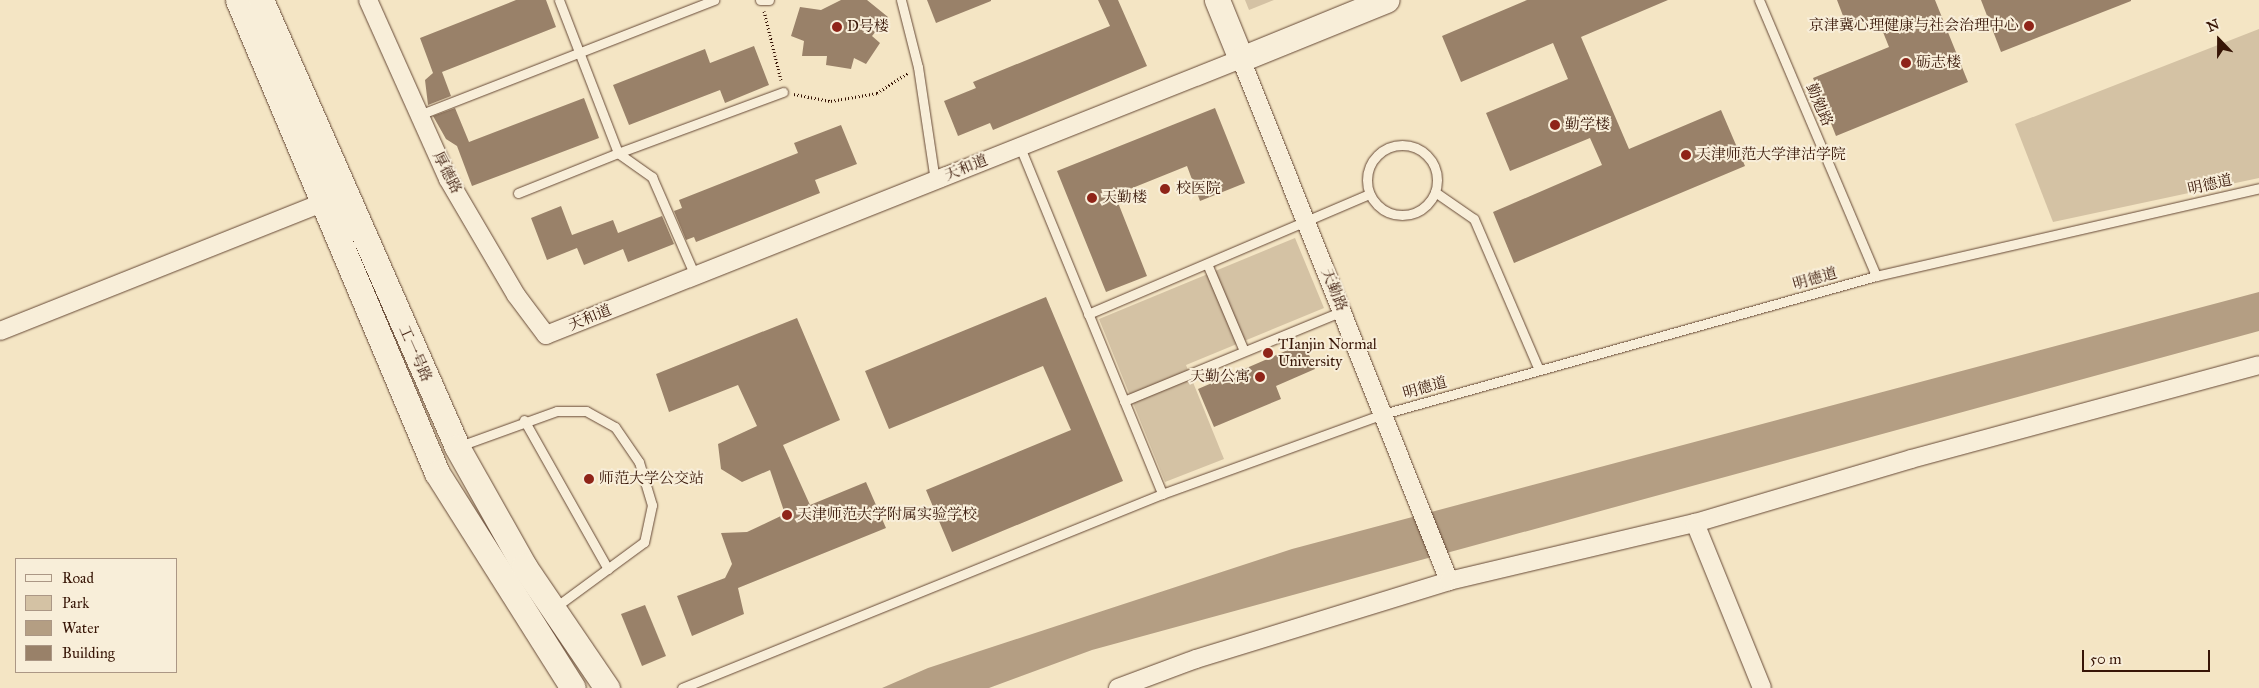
<!DOCTYPE html>
<meta charset="utf-8">
<style>
body{margin:0}
#map{position:relative;width:2259px;height:688px;overflow:hidden;background:#f4e5c4;font-family:"IM FELL Great Primer","Noto Serif SC",serif}
div>[style]{position:absolute}
.green>*{inset:0;background:#d4c2a4}
.water>*{inset:0;background:#b49e83}
.building>*{inset:0;background:#998169}
.path>*{height:3px;margin-top:-1.5px;transform-origin:0;background:repeating-linear-gradient(90deg,#371506 0 1px,transparent 0 3.5px)}
.roads{filter:drop-shadow(0 0 1px #664936) drop-shadow(0 0 1px #664936)}
.lane>*{height:9px;margin:-4.5px;padding:0 4.5px;transform-origin:4.5px;border-radius:4.5px;background:#f8eed9}
.lane>.ring{margin:-4.5px;padding:0;box-sizing:content-box;background:none;border:9px solid #f8eed9;border-radius:50%}
.street>*{height:18px;margin:-9px;padding:0 9px;transform-origin:9px;border-radius:9px;background:#f8eed9}
.secondary>*{height:25px;margin:-12.5px;padding:0 12.5px;transform-origin:12.5px;border-radius:12.5px;background:#f8eed9}
.dots>*{width:14px;height:14px;translate:-50% -50%;box-sizing:border-box;border:2px solid #f8eed9;border-radius:50%}
span{translate:-50% -50%;white-space:nowrap;text-align:center;line-height:1.15;-webkit-text-stroke:4px #f8eed9;paint-order:stroke}
.poi-label{font-size:15px;color:#371506}
.right{translate:-100% -50%;text-align:right}
.left{translate:0 -50%;text-align:left}
.street-label{font-size:15px;color:#371506}
.legend{position:absolute;left:15px;top:558px;width:162px;height:115px;box-sizing:border-box;background:#f8eed9;border:1px solid #ab9785;margin:0;padding:6px 9px;list-style:none;font-size:15px;color:#371506}
.legend li{display:flex;align-items:center;gap:10px;height:25px}
.legend b{width:25px;border:1px solid #ab9785}
.north{position:absolute;left:2194px;top:15px;width:50px;height:50px;-webkit-text-stroke:4px #f8eed9;paint-order:stroke;rotate:338deg;font-size:14px;font-weight:700;line-height:20px;text-align:center;color:#371506}
.north::after{content:'';display:block;margin:auto;width:18px;height:22px;background:#371506;clip-path:polygon(50% 0,100% 100%,50% 72%,0 100%)}
.scale{position:absolute;left:2082px;top:650px;width:128px;height:22px;box-sizing:border-box;border:2px solid #371506;border-top:0;padding-left:6px;font-size:15px;line-height:18px;white-space:nowrap;color:#371506;-webkit-text-stroke:4px #f8eed9;paint-order:stroke}
</style>
<div id="map">
<div class="green">
<div style="clip-path:polygon(1245px 0,1274px 0,1249px 10px)"></div>
<div style="clip-path:polygon(2259px 29px,2259px 178px,2053px 222px,2015px 124px)"></div>
<div style="clip-path:polygon(1295px 238px,1324px 308px,1186px 365px,1224px 459px,1165px 482px,1099px 319px)"></div>
</div>
<div class="water">
<div style="clip-path:polygon(2259px 292px,2259px 331px,1092px 650px,989px 688px,882px 688px,928px 668px,1292px 549px)"></div>
</div>
<div class="building">
<div style="clip-path:polygon(516px 0,546px 0,556px 27px,442px 72px,451px 96px,428px 105px,425px 80px,433px 73px,420px 38px)"></div>
<div style="clip-path:polygon(841px 0,867px 0,888px 17px,872px 36px,880px 43px,866px 64px,854px 58px,851px 69px,826px 65px,827px 56px,802px 56px,804px 41px,791px 36px,800px 7px,821px 10px)"></div>
<div style="clip-path:polygon(927px 0,991px 0,991px 1px,936px 23px)"></div>
<div style="clip-path:polygon(1098px 0,1118px 0,1147px 66px,993px 130px,990px 123px,958px 136px,944px 101px,976px 88px,973px 82px,1110px 26px)"></div>
<div style="clip-path:polygon(1527px 0,1668px 0,1581px 37px,1629px 149px,1721px 110px,1745px 166px,1514px 263px,1493px 212px,1602px 165px,1590px 138px,1510px 171px,1486px 113px,1568px 79px,1553px 43px,1461px 82px,1442px 36px)"></div>
<div style="clip-path:polygon(1837px 0,1935px 0,1968px 82px,1836px 136px,1813px 78px,1889px 47px,1877px 17px,1848px 29px)"></div>
<div style="clip-path:polygon(1981px 0,2131px 0,2131px 1px,2001px 52px)"></div>
<div style="clip-path:polygon(754px 46px,769px 85px,725px 103px,720px 90px,629px 125px,613px 85px,705px 49px,710px 63px)"></div>
<div style="clip-path:polygon(584px 98px,599px 138px,472px 186px,457px 146px,446px 139px,433px 116px,455px 108px,469px 142px)"></div>
<div style="clip-path:polygon(1215px 108px,1245px 183px,1200px 201px,1187px 166px,1115px 195px,1147px 276px,1106px 292px,1057px 171px)"></div>
<div style="clip-path:polygon(841px 125px,857px 164px,815px 180px,820px 193px,696px 242px,694px 237px,686px 240px,674px 211px,682px 208px,679px 200px,798px 153px,794px 143px)"></div>
<div style="clip-path:polygon(561px 206px,572px 235px,613px 220px,618px 233px,662px 216px,674px 244px,628px 262px,623px 249px,584px 265px,577px 248px,547px 260px,531px 218px)"></div>
<div style="clip-path:polygon(1046px 297px,1123px 481px,952px 552px,926px 490px,1071px 430px,1043px 366px,889px 429px,865px 371px)"></div>
<div style="clip-path:polygon(797px 318px,840px 420px,783px 445px,810px 505px,866px 482px,886px 528px,738px 588px,744px 614px,692px 636px,677px 596px,725px 578px,732px 564px,721px 533px,747px 532px,785px 514px,770px 470px,742px 482px,721px 469px,718px 444px,757px 426px,738px 385px,669px 412px,656px 374px)"></div>
<div style="clip-path:polygon(1304px 343px,1315px 369px,1276px 386px,1281px 399px,1214px 427px,1198px 389px)"></div>
<div style="clip-path:polygon(645px 605px,666px 656px,642px 666px,621px 614px)"></div>
</div>
<div class="path">
<div style="left:764px;top:11px;width:71px;rotate:76.2deg"></div>
<div style="left:794px;top:94px;width:38px;rotate:11deg"></div>
<div style="left:831px;top:101px;width:47px;rotate:-9.9deg"></div>
<div style="left:877px;top:93px;width:37px;rotate:-33deg"></div>
</div>
<div class="roads">
<div class="lane">
<div style="left:559px;top:0;width:164px;rotate:68.9deg"></div>
<div style="left:618px;top:153px;width:176px;rotate:-20.3deg"></div>
<div style="left:760px;top:0;width:9px"></div>
<div style="left:901px;top:0;width:69px;rotate:75.8deg"></div>
<div style="left:918px;top:67px;width:115px;rotate:81.5deg"></div>
<div style="left:1759px;top:0;width:300px;rotate:67deg"></div>
<div style="left:419px;top:115px;width:317px;rotate:-21.3deg"></div>
<div class="ring" style="left:1367px;top:145px;width:61px;height:61px"></div>
<div style="left:1020px;top:147px;width:375px;rotate:67.7deg"></div>
<div style="left:1435px;top:192px;width:47px;rotate:34.7deg"></div>
<div style="left:1474px;top:219px;width:164px;rotate:66.7deg"></div>
<div style="left:518px;top:193px;width:108px;rotate:-21.8deg"></div>
<div style="left:618px;top:153px;width:42px;rotate:35.2deg"></div>
<div style="left:652px;top:177px;width:108px;rotate:66.5deg"></div>
<div style="left:1208px;top:266px;width:92px;rotate:67deg"></div>
<div style="left:1088px;top:314px;width:306px;rotate:-23.1deg"></div>
<div style="left:1124px;top:401px;width:236px;rotate:-22.4deg"></div>
<div style="left:524px;top:420px;width:171px;rotate:60.6deg"></div>
<div style="left:457px;top:447px;width:106px;rotate:-19.8deg"></div>
<div style="left:557px;top:411px;width:29px"></div>
<div style="left:586px;top:411px;width:33px;rotate:29deg"></div>
<div style="left:615px;top:427px;width:42px;rotate:55.6deg"></div>
<div style="left:639px;top:462px;width:45px;rotate:73.2deg"></div>
<div style="left:652px;top:505px;width:38px;rotate:102deg"></div>
<div style="left:644px;top:542px;width:112px;rotate:143.7deg"></div>
<div style="left:682px;top:688px;width:518px;rotate:-22.01deg"></div>
<div style="left:1162px;top:494px;width:235px;rotate:-19.9deg"></div>
<div style="left:1383px;top:414px;width:512px;rotate:-15.64deg"></div>
<div style="left:1876px;top:276px;width:393px;rotate:-12.9deg"></div>
</div>
<div class="street">
<div style="left:368px;top:0;width:196px;rotate:65.9deg"></div>
<div style="left:448px;top:179px;width:134px;rotate:59.6deg"></div>
<div style="left:516px;top:295px;width:50px;rotate:53.1deg"></div>
<div style="left:546px;top:335px;width:748px;rotate:-21.66deg"></div>
<div style="left:1241px;top:59px;width:562px;rotate:68.27deg"></div>
<div style="left:0;top:331px;width:360px;rotate:-21.7deg"></div>
<div style="left:1695px;top:523px;width:178px;rotate:67.9deg"></div>
<div style="left:1118px;top:688px;width:83px;rotate:-20.4deg"></div>
<div style="left:1196px;top:659px;width:265px;rotate:-17.1deg"></div>
<div style="left:1449px;top:581px;width:253px;rotate:-13.3deg"></div>
<div style="left:1695px;top:523px;width:225px;rotate:-16.5deg"></div>
<div style="left:1911px;top:459px;width:360px;rotate:-15.1deg"></div>
</div>
<div class="secondary">
<div style="left:238px;top:0;width:513px;rotate:67.18deg"></div>
<div style="left:437px;top:473px;width:254px;rotate:57.7deg"></div>
<div style="left:261px;top:0;width:488px;rotate:66.3deg"></div>
<div style="left:457px;top:447px;width:137px;rotate:60.6deg"></div>
<div style="left:524px;top:566px;width:148px;rotate:55.8deg"></div>
<div style="left:1217px;top:0;width:64px;rotate:67.9deg"></div>
<div style="left:1241px;top:59px;width:157px;rotate:-22.1deg"></div>
</div>
</div>
<div class="dots">
<div style="left:2029px;top:26px;background:#8f2418"></div>
<div style="left:837px;top:27px;background:#8f2418"></div>
<div style="left:1906px;top:63px;background:#8f2418"></div>
<div style="left:1555px;top:125px;background:#8f2418"></div>
<div style="left:1686px;top:155px;background:#8f2418"></div>
<div style="left:1165px;top:189px;background:#8f2418"></div>
<div style="left:1092px;top:198px;background:#8f2418"></div>
<div style="left:1268px;top:353px;background:#8f2418"></div>
<div style="left:1260px;top:377px;background:#8f2418"></div>
<div style="left:589px;top:479px;background:#8f2418"></div>
<div style="left:787px;top:515px;background:#8f2418"></div>
</div>
<div class="poi-label">
<span class="right" style="left:2019px;top:26px">京津冀心理健康与社会治理中心</span>
<span class="left" style="left:847px;top:27px">D号楼</span>
<span class="left" style="left:1916px;top:63px">砺志楼</span>
<span class="left" style="left:1565px;top:125px">勤学楼</span>
<span class="left" style="left:1696px;top:155px">天津师范大学津沽学院</span>
<span class="left" style="left:1176px;top:189px">校医院</span>
<span class="left" style="left:1102px;top:198px">天勤楼</span>
<span class="left" style="left:1278px;top:353px">TIanjin Normal<br>University</span>
<span class="right" style="left:1250px;top:377px">天勤公寓</span>
<span class="left" style="left:599px;top:479px">师范大学公交站</span>
<span class="left" style="left:797px;top:515px">天津师范大学附属实验学校</span>
</div>
<div class="street-label">
<span style="left:1819px;top:105px;rotate:67deg">勤勉路</span>
<span style="left:966px;top:168px;rotate:-22deg">天和道</span>
<span style="left:447px;top:173px;rotate:63deg">厚德路</span>
<span style="left:2210px;top:185px;rotate:-13deg">明德道</span>
<span style="left:1815px;top:279px;rotate:-16deg">明德道</span>
<span style="left:1334px;top:290px;rotate:68deg">天勤路</span>
<span style="left:590px;top:318px;rotate:-22deg">天和道</span>
<span style="left:415px;top:354px;rotate:66deg">工一号路</span>
<span style="left:1425px;top:388px;rotate:-16deg">明德道</span>
</div>
<ul class="legend">
<li><b style="height:6px;background:#f8eed9"></b>Road</li>
<li><b style="height:14px;background:#d4c2a4"></b>Park</li>
<li><b style="height:14px;background:#b49e83"></b>Water</li>
<li><b style="height:14px;background:#998169"></b>Building</li>
</ul>
<div class="north">N</div>
<div class="scale">50 m</div>
</div>
